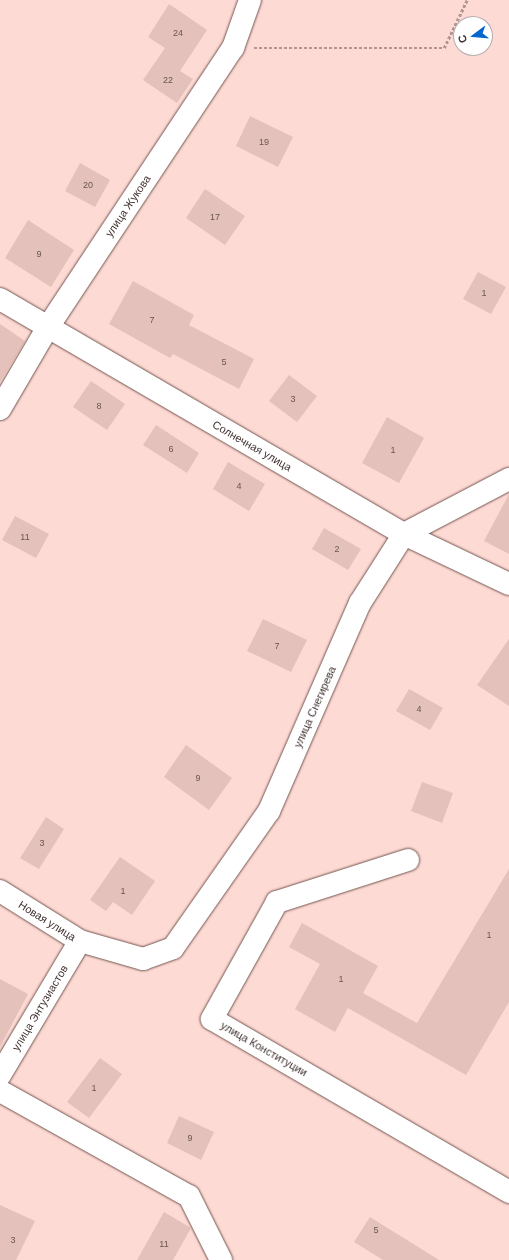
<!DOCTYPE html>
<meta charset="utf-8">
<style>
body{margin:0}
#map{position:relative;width:509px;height:1260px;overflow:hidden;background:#fedad4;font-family:Helvetica,sans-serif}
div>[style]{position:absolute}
.building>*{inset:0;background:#e4c1ba}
.path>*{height:2.5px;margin-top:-1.25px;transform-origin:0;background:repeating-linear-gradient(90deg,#b19692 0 3px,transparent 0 5px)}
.roads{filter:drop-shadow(0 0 1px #73554f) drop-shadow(0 0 1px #73554f)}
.minor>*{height:22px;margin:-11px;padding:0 11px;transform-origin:11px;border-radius:11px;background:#fff}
span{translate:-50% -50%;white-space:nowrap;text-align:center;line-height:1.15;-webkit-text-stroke:3.5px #fff;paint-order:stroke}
.number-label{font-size:9px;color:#695652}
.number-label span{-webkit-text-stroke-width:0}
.street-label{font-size:11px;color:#403230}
.north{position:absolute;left:453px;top:16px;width:40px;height:40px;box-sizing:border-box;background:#fff;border:1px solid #b3adac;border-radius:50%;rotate:254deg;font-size:11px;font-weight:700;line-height:16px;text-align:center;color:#403230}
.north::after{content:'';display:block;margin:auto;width:14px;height:18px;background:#0365ce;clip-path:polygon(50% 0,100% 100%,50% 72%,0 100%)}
</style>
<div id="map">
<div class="building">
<div style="clip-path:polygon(169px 4px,207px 30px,180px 71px,193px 79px,177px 103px,143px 80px,165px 48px,148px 37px)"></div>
<div style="clip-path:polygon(250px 116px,293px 137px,278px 167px,236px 146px)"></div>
<div style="clip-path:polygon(80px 163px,110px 180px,95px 207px,65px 191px)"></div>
<div style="clip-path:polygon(205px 189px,245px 216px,225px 245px,186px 218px)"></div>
<div style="clip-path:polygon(28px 220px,74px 250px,51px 287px,5px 258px)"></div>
<div style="clip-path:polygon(478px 272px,506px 287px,491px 314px,463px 299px)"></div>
<div style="clip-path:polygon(133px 281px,194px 315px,189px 325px,254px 359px,239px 389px,173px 354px,170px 358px,109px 324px)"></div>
<div style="clip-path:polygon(0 324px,25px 341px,0 382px)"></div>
<div style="clip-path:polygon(289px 375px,317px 396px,297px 422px,269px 401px)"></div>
<div style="clip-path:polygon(91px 381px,125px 404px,107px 430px,73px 407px)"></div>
<div style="clip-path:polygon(387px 417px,424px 438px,399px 483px,362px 463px)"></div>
<div style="clip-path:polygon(156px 425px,199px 453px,187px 473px,143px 445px)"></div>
<div style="clip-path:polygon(228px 462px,265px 484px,249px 511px,213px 489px)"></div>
<div style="clip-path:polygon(509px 494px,509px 554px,484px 541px)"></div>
<div style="clip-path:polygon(15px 516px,49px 534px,36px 558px,2px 540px)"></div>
<div style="clip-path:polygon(324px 528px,361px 549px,348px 570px,312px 549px)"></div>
<div style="clip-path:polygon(263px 619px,307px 640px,291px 672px,247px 651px)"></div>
<div style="clip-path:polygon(509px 639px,509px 706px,477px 685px)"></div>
<div style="clip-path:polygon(409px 689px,443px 708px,430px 730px,396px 711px)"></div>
<div style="clip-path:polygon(186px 745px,232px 778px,209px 810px,164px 777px)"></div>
<div style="clip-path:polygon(422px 782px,453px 793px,442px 823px,411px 811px)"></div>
<div style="clip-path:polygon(46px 817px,64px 829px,39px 869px,20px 858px)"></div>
<div style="clip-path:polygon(120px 857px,155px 881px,132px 915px,113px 902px,106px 911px,90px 900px)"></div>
<div style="clip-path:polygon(509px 869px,509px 1002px,466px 1075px,348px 1008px,335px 1032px,295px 1009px,320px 964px,289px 947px,302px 923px,378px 966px,363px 993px,417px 1023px)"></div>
<div style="clip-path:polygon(0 979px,28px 994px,0 1047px)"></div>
<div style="clip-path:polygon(100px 1058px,122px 1074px,89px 1118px,67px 1102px)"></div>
<div style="clip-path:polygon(179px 1116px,214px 1132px,201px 1160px,167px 1143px)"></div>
<div style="clip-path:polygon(0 1205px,35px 1221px,16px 1260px,0 1260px)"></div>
<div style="clip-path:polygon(164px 1212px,191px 1228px,173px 1260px,137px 1260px)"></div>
<div style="clip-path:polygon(370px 1217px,439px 1260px,383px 1260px,354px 1242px)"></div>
</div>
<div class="path">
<div style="left:254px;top:48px;width:190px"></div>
<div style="left:444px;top:48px;width:53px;rotate:-64.4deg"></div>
</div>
<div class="roads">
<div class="minor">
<div style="left:0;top:299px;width:467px;rotate:30.2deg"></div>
<div style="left:404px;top:534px;width:116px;rotate:25.5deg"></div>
<div style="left:0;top:409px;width:95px;rotate:-59.7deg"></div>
<div style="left:48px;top:327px;width:335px;rotate:-56.5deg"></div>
<div style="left:233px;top:48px;width:51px;rotate:-70.5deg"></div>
<div style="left:408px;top:860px;width:138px;rotate:162.2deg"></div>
<div style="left:277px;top:902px;width:134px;rotate:119.1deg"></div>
<div style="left:212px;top:1019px;width:344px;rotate:30.2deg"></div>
<div style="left:0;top:891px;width:94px;rotate:32deg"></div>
<div style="left:80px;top:941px;width:66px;rotate:15.9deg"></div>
<div style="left:143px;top:959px;width:32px;rotate:-20deg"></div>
<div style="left:173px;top:948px;width:167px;rotate:-55deg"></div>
<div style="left:269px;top:811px;width:227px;rotate:-66.4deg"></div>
<div style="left:360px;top:603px;width:82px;rotate:-57.5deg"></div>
<div style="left:404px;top:534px;width:119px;rotate:-27.6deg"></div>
<div style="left:0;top:1075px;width:156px;rotate:-59.2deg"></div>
<div style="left:0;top:1091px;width:216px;rotate:29.1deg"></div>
<div style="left:189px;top:1196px;width:72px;rotate:63.4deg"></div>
</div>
</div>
<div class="number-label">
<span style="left:178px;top:33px">24</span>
<span style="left:168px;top:80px">22</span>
<span style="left:264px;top:142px">19</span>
<span style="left:88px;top:185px">20</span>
<span style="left:215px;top:217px">17</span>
<span style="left:39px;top:254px">9</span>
<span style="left:484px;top:293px">1</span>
<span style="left:152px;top:320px">7</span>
<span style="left:224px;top:362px">5</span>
<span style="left:293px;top:399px">3</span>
<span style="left:99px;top:406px">8</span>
<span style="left:171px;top:449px">6</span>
<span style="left:393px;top:450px">1</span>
<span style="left:239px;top:486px">4</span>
<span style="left:25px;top:537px">11</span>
<span style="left:337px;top:549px">2</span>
<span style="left:277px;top:646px">7</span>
<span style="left:419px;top:709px">4</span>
<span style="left:198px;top:778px">9</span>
<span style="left:42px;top:843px">3</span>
<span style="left:123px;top:891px">1</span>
<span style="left:489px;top:935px">1</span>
<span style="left:341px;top:979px">1</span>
<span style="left:94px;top:1088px">1</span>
<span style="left:190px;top:1138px">9</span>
<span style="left:376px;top:1230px">5</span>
<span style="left:13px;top:1240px">3</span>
<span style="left:164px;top:1244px">11</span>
</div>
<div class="street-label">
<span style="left:128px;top:206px;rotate:-56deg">улица Жукова</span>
<span style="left:252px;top:446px;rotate:30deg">Солнечная улица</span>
<span style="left:315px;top:707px;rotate:-66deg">улица Снегирева</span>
<span style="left:47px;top:921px;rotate:32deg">Новая улица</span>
<span style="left:40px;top:1008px;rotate:-59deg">улица Энтузиастов</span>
<span style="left:264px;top:1049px;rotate:30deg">улица Конституции</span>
</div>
<div class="north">С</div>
</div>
